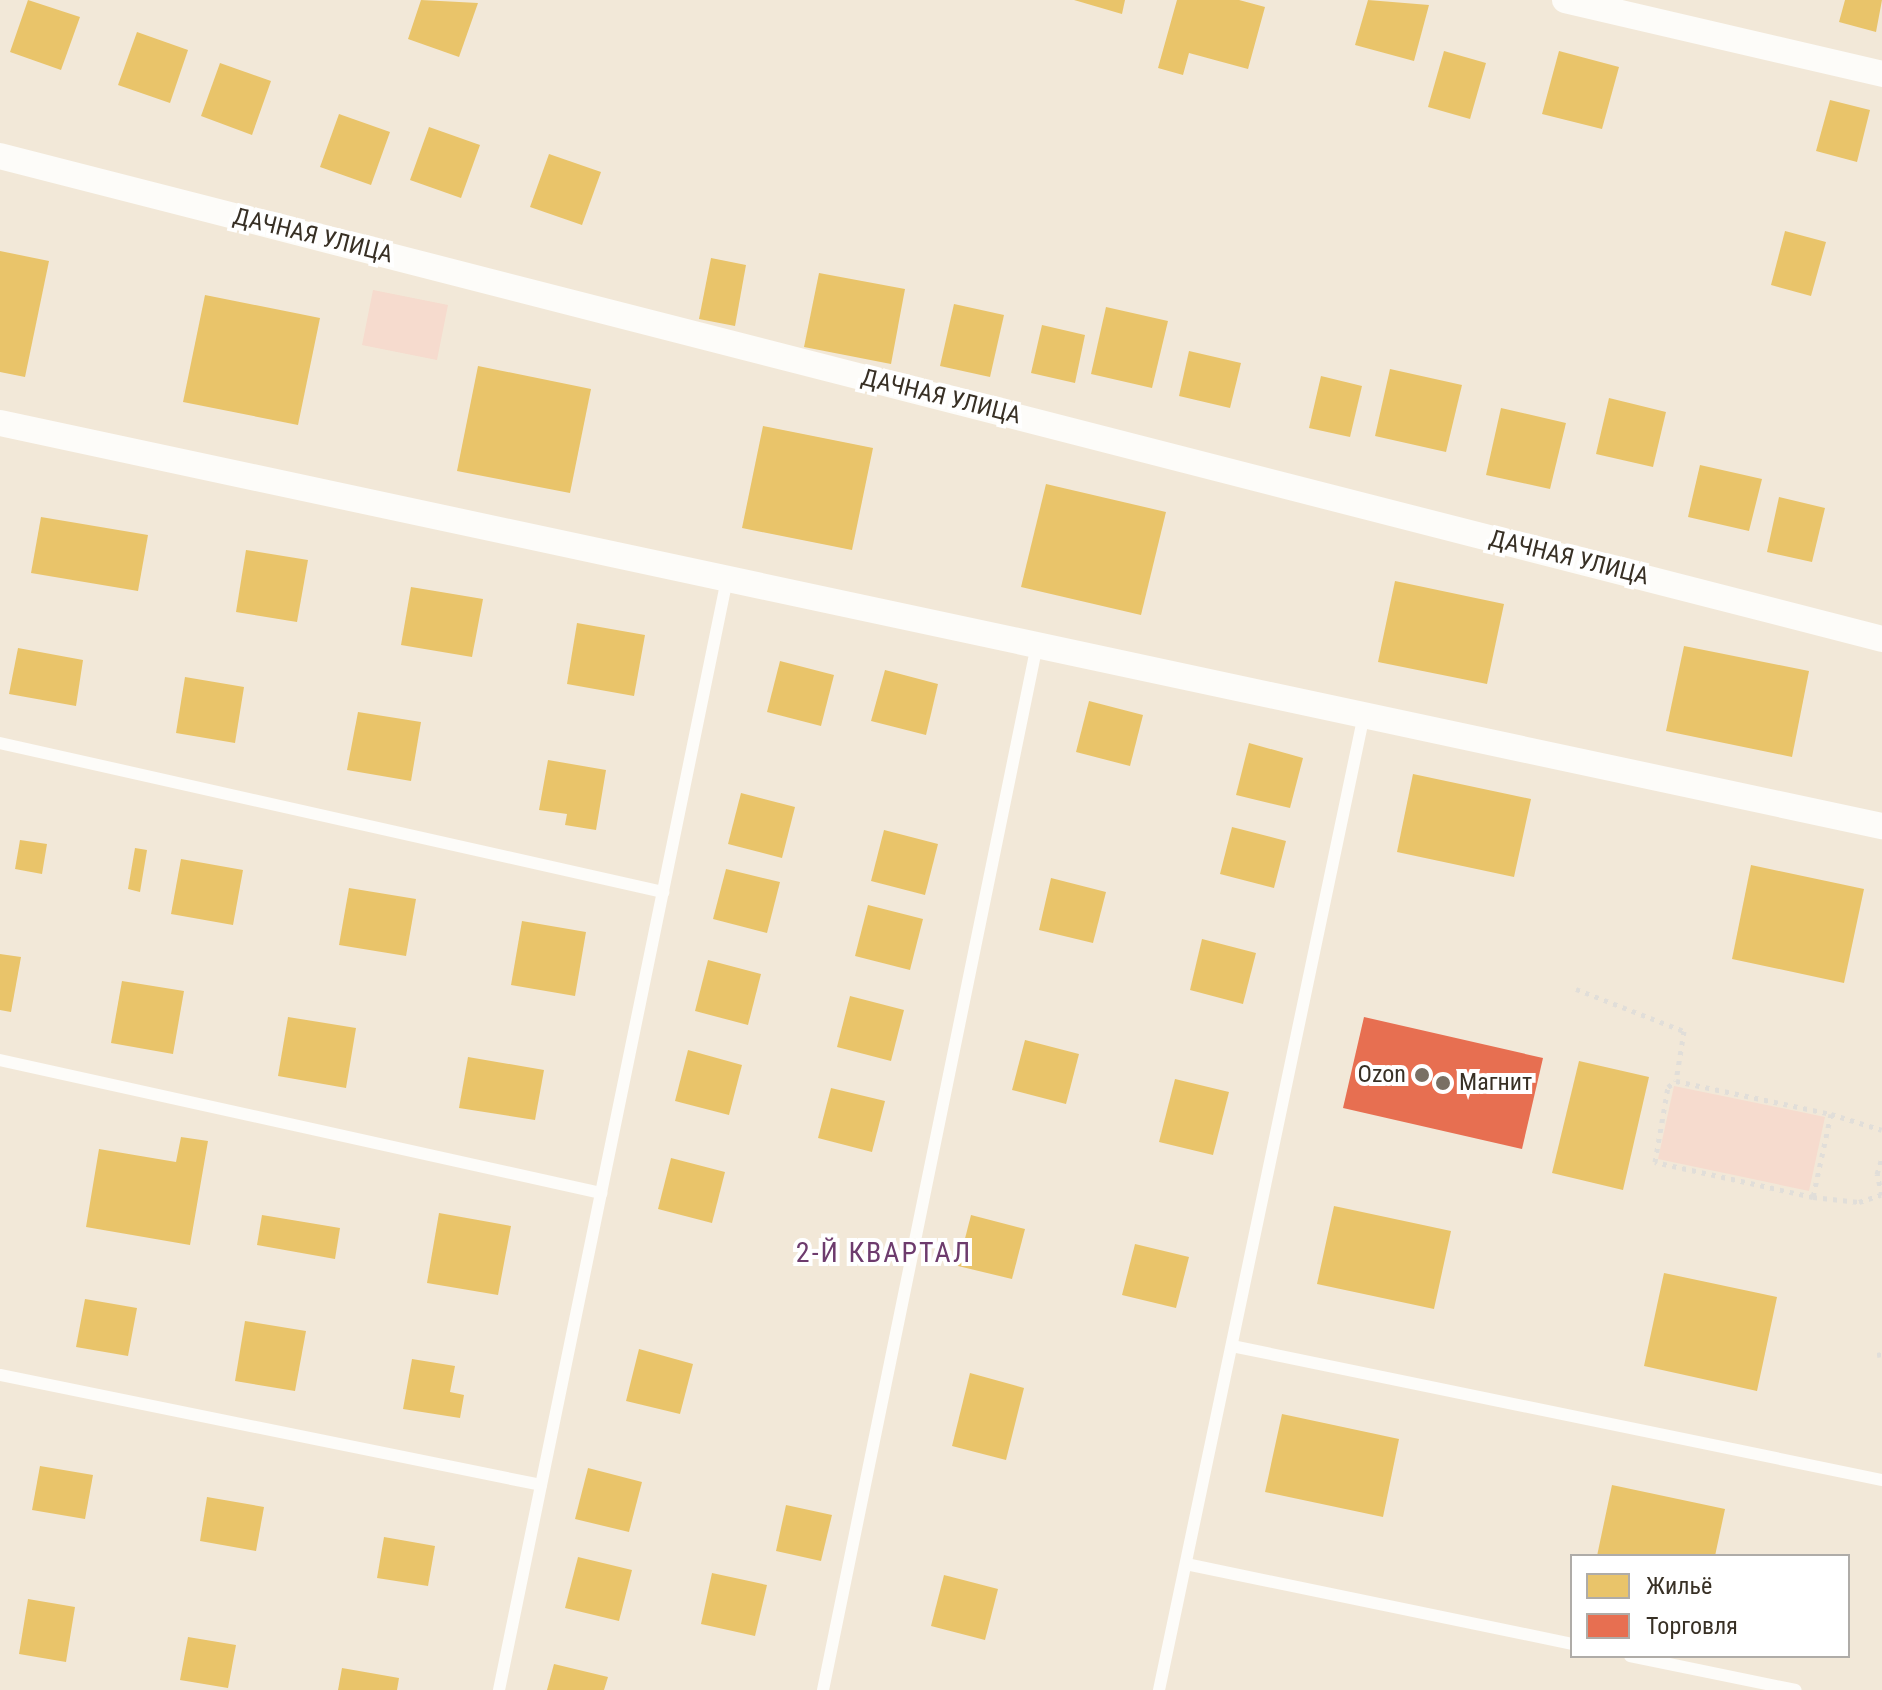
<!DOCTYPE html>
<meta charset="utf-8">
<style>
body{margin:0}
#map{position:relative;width:1882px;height:1690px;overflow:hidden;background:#f2e8d8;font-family:"Roboto Condensed",sans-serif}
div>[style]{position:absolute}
.green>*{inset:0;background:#f6dbce}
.homes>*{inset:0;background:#e9c46a}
.shops>*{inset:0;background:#e76f51}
.path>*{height:5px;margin-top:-2.5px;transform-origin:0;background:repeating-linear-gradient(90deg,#e1ded9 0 4px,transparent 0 10px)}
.lane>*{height:12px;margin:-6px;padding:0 6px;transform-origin:6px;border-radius:6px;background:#fdfcf9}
.street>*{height:26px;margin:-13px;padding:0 13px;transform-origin:13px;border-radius:13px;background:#fdfcf9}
.dots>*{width:22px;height:22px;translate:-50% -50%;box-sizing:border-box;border:4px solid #fff;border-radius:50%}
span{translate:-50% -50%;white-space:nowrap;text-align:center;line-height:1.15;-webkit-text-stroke:8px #fff;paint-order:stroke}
.street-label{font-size:24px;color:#383025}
.poi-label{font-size:24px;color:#383025}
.right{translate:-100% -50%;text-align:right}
.left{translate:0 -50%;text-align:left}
.quarter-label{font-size:28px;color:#6d3b6d;letter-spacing:2px}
.legend{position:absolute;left:1570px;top:1554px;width:280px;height:104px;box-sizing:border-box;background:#fff;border:2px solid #afaca8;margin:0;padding:10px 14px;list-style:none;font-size:24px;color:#383025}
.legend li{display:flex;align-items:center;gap:16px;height:40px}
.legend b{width:40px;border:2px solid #afaca8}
</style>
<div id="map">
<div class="green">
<div style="clip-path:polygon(373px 290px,448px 305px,437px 360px,362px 345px)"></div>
<div style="clip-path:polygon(1674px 1086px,1825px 1117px,1809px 1191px,1658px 1159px)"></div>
</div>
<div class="homes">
<div style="clip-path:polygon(28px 0,80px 17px,61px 70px,10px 52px)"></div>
<div style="clip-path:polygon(421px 0,478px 3px,459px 57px,408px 39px)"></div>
<div style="clip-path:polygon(1074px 0,1125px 0,1122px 14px)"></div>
<div style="clip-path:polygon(1177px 0,1239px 0,1265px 7px,1248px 69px,1189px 53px,1183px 75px,1158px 68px)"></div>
<div style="clip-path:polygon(1368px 0,1429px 5px,1414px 61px,1355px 45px)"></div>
<div style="clip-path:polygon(1845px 0,1882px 0,1876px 32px,1839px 22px)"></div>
<div style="clip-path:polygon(137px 32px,188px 50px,170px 103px,118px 85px)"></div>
<div style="clip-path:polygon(1444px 51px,1486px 63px,1470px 119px,1428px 107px)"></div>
<div style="clip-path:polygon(1559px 51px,1619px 67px,1602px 129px,1542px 114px)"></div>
<div style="clip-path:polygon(220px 63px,271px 81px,252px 135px,201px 116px)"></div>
<div style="clip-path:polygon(1830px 100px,1870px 110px,1857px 162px,1816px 151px)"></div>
<div style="clip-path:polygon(339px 114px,390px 132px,371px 185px,320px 167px)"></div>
<div style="clip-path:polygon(429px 127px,480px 145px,461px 198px,410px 180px)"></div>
<div style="clip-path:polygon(549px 154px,601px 172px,582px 225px,530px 207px)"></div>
<div style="clip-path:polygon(1785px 231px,1826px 242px,1811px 296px,1771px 285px)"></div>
<div style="clip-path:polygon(0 251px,49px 261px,25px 377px,0 372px)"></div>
<div style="clip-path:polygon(711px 258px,746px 265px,735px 326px,699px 319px)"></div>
<div style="clip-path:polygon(819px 273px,905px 289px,891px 364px,804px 347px)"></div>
<div style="clip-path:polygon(205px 295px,320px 318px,298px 425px,183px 402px)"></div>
<div style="clip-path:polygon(954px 304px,1004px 315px,990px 377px,940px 366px)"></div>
<div style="clip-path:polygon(1106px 307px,1168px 321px,1152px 388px,1091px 374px)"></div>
<div style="clip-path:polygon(1042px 325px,1085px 335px,1075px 383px,1031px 373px)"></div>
<div style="clip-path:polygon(1189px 351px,1241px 363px,1230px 408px,1179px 396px)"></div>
<div style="clip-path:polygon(478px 366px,591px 389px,570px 493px,457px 471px)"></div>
<div style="clip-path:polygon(1390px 369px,1462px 385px,1446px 452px,1375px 436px)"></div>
<div style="clip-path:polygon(1321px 376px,1362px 386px,1350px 437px,1309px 428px)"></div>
<div style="clip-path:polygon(1609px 398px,1666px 412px,1653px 467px,1596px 454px)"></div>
<div style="clip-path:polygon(1501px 408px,1566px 423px,1550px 489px,1486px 475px)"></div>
<div style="clip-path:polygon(763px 426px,873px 448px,852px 550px,742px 528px)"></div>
<div style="clip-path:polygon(1700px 465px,1762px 479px,1749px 531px,1688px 517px)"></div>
<div style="clip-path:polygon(1046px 484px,1166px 512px,1141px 615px,1021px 587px)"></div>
<div style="clip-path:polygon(1779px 497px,1825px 508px,1812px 562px,1767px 552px)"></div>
<div style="clip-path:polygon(41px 517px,148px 535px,138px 591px,31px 573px)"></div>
<div style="clip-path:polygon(246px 550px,308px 560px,297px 622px,236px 612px)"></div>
<div style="clip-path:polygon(1395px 581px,1504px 604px,1487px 684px,1378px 662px)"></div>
<div style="clip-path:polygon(411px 587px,483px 599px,472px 657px,401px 645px)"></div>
<div style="clip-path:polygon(577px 623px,645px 635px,634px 696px,567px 684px)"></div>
<div style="clip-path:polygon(1684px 646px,1809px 671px,1792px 757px,1666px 731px)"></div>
<div style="clip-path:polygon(18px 648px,83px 660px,76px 706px,9px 694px)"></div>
<div style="clip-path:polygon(780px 661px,834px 675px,821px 726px,767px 712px)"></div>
<div style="clip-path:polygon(885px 670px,938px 684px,926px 735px,871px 721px)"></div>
<div style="clip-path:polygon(185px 677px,244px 687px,235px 743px,176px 733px)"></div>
<div style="clip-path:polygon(1089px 701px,1143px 715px,1130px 766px,1076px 752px)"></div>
<div style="clip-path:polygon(358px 712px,421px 722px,411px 781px,347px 770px)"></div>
<div style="clip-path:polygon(1249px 743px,1303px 758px,1290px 808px,1236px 795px)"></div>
<div style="clip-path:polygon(548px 760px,606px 770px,596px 830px,565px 825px,567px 814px,539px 810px)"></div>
<div style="clip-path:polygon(1413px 774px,1531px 799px,1514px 877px,1397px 852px)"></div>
<div style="clip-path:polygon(741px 793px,795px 807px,782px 858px,728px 844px)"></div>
<div style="clip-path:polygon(1232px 827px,1286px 841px,1274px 888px,1220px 874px)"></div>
<div style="clip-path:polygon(884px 830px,938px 844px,925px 895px,871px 881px)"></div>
<div style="clip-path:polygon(20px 840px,47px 844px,42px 874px,15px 869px)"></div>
<div style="clip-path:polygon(135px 848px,147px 850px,140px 892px,128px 889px)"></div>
<div style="clip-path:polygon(181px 859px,243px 870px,233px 925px,171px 914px)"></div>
<div style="clip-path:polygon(1751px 865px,1864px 889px,1844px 983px,1732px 959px)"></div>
<div style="clip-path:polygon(726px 869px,780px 882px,767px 933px,713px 919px)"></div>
<div style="clip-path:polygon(1051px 878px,1106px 892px,1093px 943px,1039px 930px)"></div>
<div style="clip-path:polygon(349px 888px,416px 899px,406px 956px,339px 945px)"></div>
<div style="clip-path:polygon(868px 905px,923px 919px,910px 970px,855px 956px)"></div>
<div style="clip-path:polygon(522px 921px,586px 932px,575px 996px,511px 985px)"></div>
<div style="clip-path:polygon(1202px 939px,1256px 953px,1243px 1004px,1190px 990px)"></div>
<div style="clip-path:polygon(0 954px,21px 957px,11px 1012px,0 1010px)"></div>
<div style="clip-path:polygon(708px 960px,761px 974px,748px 1025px,695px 1011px)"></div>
<div style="clip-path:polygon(122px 981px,184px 991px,173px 1054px,111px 1043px)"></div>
<div style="clip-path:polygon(850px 996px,904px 1010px,891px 1061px,837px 1047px)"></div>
<div style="clip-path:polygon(288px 1017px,356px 1028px,346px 1088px,278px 1076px)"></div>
<div style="clip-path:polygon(1025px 1040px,1079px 1054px,1066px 1104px,1012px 1090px)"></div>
<div style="clip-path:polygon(688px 1050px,742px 1065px,729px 1115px,675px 1101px)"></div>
<div style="clip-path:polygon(468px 1057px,544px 1070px,535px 1120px,459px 1108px)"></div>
<div style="clip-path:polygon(1579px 1061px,1649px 1077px,1623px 1190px,1552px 1173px)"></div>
<div style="clip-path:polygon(1175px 1079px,1229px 1092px,1213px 1155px,1159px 1142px)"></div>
<div style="clip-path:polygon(831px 1088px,885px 1101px,872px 1152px,818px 1138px)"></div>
<div style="clip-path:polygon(181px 1137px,208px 1141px,190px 1245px,86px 1227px,99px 1149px,176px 1162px)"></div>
<div style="clip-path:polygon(671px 1158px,725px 1172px,712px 1223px,658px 1209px)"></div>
<div style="clip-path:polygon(1334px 1206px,1451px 1231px,1434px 1309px,1317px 1284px)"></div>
<div style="clip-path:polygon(439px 1213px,511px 1226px,498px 1295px,427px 1283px)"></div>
<div style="clip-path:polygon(262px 1215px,340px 1228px,335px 1259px,257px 1245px)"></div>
<div style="clip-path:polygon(971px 1215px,1025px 1229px,1012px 1279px,958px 1266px)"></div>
<div style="clip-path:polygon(1135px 1244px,1189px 1257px,1176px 1308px,1122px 1295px)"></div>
<div style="clip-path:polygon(1664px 1273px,1777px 1297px,1757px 1391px,1644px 1366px)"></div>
<div style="clip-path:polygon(85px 1299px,137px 1308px,128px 1356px,76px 1347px)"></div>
<div style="clip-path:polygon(245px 1321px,306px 1331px,295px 1391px,235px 1381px)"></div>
<div style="clip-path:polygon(639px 1349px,693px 1364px,680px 1414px,626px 1401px)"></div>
<div style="clip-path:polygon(412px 1359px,455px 1366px,450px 1392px,464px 1395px,460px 1418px,403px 1409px)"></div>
<div style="clip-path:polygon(970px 1373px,1024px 1388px,1006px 1460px,952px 1446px)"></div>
<div style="clip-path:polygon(1282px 1414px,1399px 1439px,1383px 1517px,1265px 1492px)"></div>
<div style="clip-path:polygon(40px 1466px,93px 1475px,85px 1519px,32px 1510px)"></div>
<div style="clip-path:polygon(588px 1468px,642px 1482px,629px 1532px,575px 1519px)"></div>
<div style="clip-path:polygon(1612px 1485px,1725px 1509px,1715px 1556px,1597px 1556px)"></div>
<div style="clip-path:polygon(207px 1497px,264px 1507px,256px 1551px,200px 1541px)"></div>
<div style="clip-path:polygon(786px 1505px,832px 1515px,821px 1561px,776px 1551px)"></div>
<div style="clip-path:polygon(384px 1537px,435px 1546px,428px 1586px,377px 1578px)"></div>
<div style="clip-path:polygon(578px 1557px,632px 1570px,619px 1621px,565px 1608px)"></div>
<div style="clip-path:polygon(712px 1573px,767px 1585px,755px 1636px,701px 1624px)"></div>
<div style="clip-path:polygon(944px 1575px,998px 1589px,985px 1640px,931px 1626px)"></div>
<div style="clip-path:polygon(28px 1599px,75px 1607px,66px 1662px,19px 1654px)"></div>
<div style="clip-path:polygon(188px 1637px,236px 1645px,228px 1688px,180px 1680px)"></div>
<div style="clip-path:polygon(554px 1664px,608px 1677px,604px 1690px,547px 1690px)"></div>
<div style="clip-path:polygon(342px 1668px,399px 1678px,397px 1690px,338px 1690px)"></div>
</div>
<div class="shops">
<div style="clip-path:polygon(1364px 1017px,1543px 1058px,1522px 1149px,1343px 1108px)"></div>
</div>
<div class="path">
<div style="left:1576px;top:989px;width:116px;rotate:21.3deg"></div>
<div style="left:1684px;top:1031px;width:51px;rotate:99.1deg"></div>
<div style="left:1676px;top:1081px;width:158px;rotate:12deg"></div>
<div style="left:1831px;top:1114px;width:85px;rotate:102.2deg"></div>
<div style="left:1813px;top:1197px;width:162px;rotate:-167.5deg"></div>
<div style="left:1655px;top:1162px;width:76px;rotate:-80.2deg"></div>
<div style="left:1668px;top:1087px;width:10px;rotate:-37deg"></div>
<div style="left:1831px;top:1114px;width:53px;rotate:17.4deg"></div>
<div style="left:1882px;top:1195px;width:22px;rotate:-103deg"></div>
<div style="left:1877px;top:1174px;width:17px;rotate:-73deg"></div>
<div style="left:1813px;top:1197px;width:46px;rotate:6.2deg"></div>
<div style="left:1859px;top:1202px;width:23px;rotate:-18deg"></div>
<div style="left:1877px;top:1355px;width:5px;rotate:-11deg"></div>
</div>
<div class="lane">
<div style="left:0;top:743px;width:680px;rotate:12.67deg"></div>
<div style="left:0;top:1060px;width:616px;rotate:12.48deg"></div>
<div style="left:1232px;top:1346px;width:664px;rotate:11.65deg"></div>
<div style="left:0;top:1375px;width:552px;rotate:11.49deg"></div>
<div style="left:1186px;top:1564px;width:394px;rotate:11.7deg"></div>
<div style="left:1630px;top:1656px;width:169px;rotate:11.6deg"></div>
<div style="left:499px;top:1690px;width:1134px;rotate:-78.4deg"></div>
<div style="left:823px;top:1690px;width:1067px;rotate:-78.43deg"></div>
<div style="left:1159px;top:1690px;width:996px;rotate:-78.13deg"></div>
</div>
<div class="street">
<div style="left:1565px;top:0;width:326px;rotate:13.1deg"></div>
<div style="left:0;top:156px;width:1943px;rotate:14.39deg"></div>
<div style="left:0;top:423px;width:1925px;rotate:12.09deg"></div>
</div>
<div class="dots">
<div style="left:1422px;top:1075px;background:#797064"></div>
<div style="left:1443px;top:1083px;background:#797064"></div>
</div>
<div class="street-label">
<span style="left:313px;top:236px;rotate:14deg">ДАЧНАЯ УЛИЦА</span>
<span style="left:941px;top:397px;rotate:14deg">ДАЧНАЯ УЛИЦА</span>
<span style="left:1569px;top:558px;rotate:14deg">ДАЧНАЯ УЛИЦА</span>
</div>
<div class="poi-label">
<span class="right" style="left:1406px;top:1075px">Ozon</span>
<span class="left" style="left:1459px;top:1083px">Магнит</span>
</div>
<div class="quarter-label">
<span style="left:884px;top:1253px">2-Й КВАРТАЛ</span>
</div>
<ul class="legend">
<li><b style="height:22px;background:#e9c46a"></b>Жильё</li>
<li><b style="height:22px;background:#e76f51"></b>Торговля</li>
</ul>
</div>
